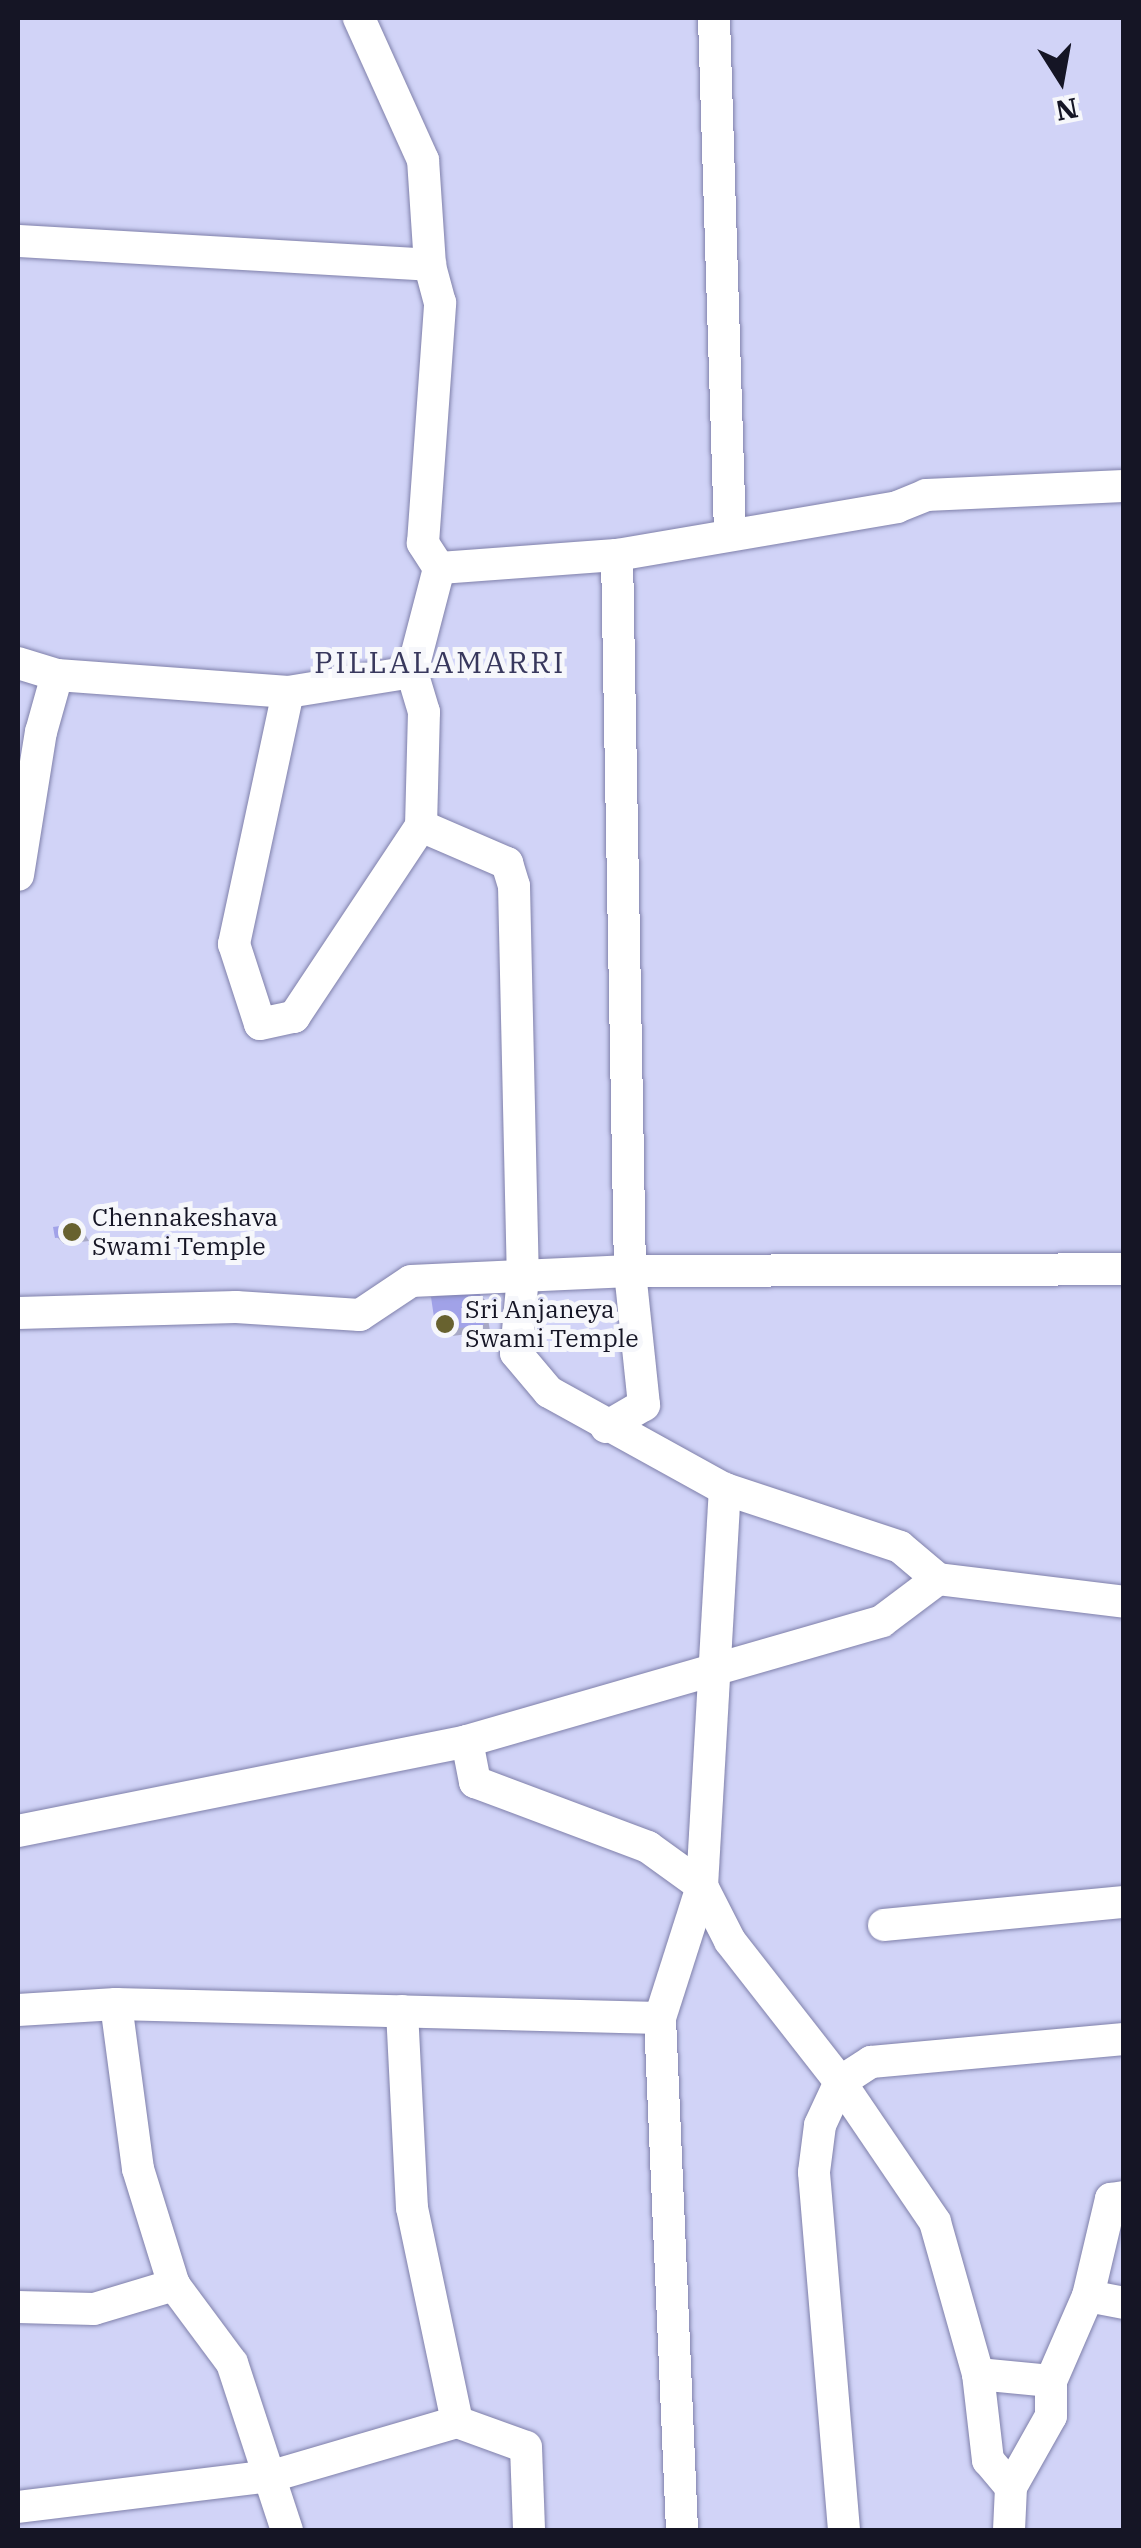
<!DOCTYPE html>
<style>
body{margin:0}
#map{position:relative;width:1141px;height:2548px;overflow:hidden;background:#d1d3f7;font-family:"IBM Plex Serif",serif}
div>[style]{position:absolute}
.shadow>*{inset:0;background:#0003}
.building>*{inset:0;background:#a1a2e8}
.roads{filter:drop-shadow(0 0 2px #7f80aa) drop-shadow(0 0 2px #7f80aa)}
.street>*{height:32px;margin:-16px;padding:0 16px;transform-origin:16px;border-radius:16px;background:#fff}
.dots>*{width:28px;height:28px;translate:-50% -50%;box-sizing:border-box;border:5px solid #f6f7fb;border-radius:50%}
span{translate:-50% -50%;white-space:nowrap;text-align:center;line-height:1.15;-webkit-text-stroke:10px #f6f7fb;paint-order:stroke}
.poi-label{font-size:25px;color:#151525}
.left{translate:0 -50%;text-align:left}
.quarter-label{font-size:30px;color:#38385d;letter-spacing:2.5px}
.frame{position:absolute;inset:0;border:20px solid #151525;pointer-events:none}
.north{position:absolute;left:1011px;top:30px;width:100px;height:100px;-webkit-text-stroke:8px #f6f7fb;paint-order:stroke;rotate:169deg;font-size:28px;font-weight:700;line-height:40px;text-align:center;color:#151525}
.north::after{content:'';display:block;margin:auto;width:35px;height:45px;background:#151525;clip-path:polygon(50% 0,100% 100%,50% 72%,0 100%)}
</style>
<div id="map">
<div class="shadow">
<div style="clip-path:polygon(80px 1226px,89px 1241px,64px 1244px,57px 1237px)"></div>
<div style="clip-path:polygon(478px 1293px,485px 1300px,490px 1331px,445px 1337px,438px 1330px)"></div>
</div>
<div class="building">
<div style="clip-path:polygon(81px 1223px,83px 1235px,55px 1238px,53px 1227px)"></div>
<div style="clip-path:polygon(479px 1290px,484px 1325px,436px 1331px,431px 1297px)"></div>
</div>
<div class="roads">
<div class="street">
<div style="left:714px;top:18px;width:515px;rotate:88.22deg"></div>
<div style="left:18px;top:241px;width:413px;rotate:3.3deg"></div>
<div style="left:439px;top:568px;width:178px;rotate:-4.2deg"></div>
<div style="left:617px;top:555px;width:284px;rotate:-9.7deg"></div>
<div style="left:897px;top:507px;width:31px;rotate:-22deg"></div>
<div style="left:926px;top:495px;width:198px;rotate:-2.6deg"></div>
<div style="left:18px;top:663px;width:41px;rotate:17.1deg"></div>
<div style="left:57px;top:675px;width:232px;rotate:4.2deg"></div>
<div style="left:288px;top:692px;width:126px;rotate:-9.2deg"></div>
<div style="left:288px;top:692px;width:258px;rotate:102.1deg"></div>
<div style="left:234px;top:944px;width:84px;rotate:72deg"></div>
<div style="left:260px;top:1024px;width:35px;rotate:-12deg"></div>
<div style="left:294px;top:1017px;width:229px;rotate:-56.4deg"></div>
<div style="left:421px;top:826px;width:114px;rotate:-88.5deg"></div>
<div style="left:424px;top:712px;width:42px;rotate:-106.7deg"></div>
<div style="left:412px;top:672px;width:107px;rotate:-75.4deg"></div>
<div style="left:439px;top:568px;width:30px;rotate:-123deg"></div>
<div style="left:423px;top:543px;width:241px;rotate:-85.9deg"></div>
<div style="left:440px;top:303px;width:39px;rotate:-105deg"></div>
<div style="left:430px;top:265px;width:105px;rotate:-93.8deg"></div>
<div style="left:423px;top:160px;width:156px;rotate:-114.3deg"></div>
<div style="left:421px;top:826px;width:94px;rotate:23.3deg"></div>
<div style="left:507px;top:863px;width:24px;rotate:73deg"></div>
<div style="left:514px;top:886px;width:390px;rotate:88.7deg"></div>
<div style="left:523px;top:1276px;width:77px;rotate:95.2deg"></div>
<div style="left:516px;top:1353px;width:51px;rotate:49.8deg"></div>
<div style="left:549px;top:1392px;width:201px;rotate:28.9deg"></div>
<div style="left:725px;top:1489px;width:184px;rotate:18.3deg"></div>
<div style="left:900px;top:1547px;width:50px;rotate:40.1deg"></div>
<div style="left:938px;top:1579px;width:187px;rotate:7deg"></div>
<div style="left:18px;top:875px;width:145px;rotate:-80.9deg"></div>
<div style="left:41px;top:732px;width:59px;rotate:-74.3deg"></div>
<div style="left:18px;top:1313px;width:218px;rotate:-1.6deg"></div>
<div style="left:236px;top:1307px;width:124px;rotate:3.7deg"></div>
<div style="left:360px;top:1315px;width:61px;rotate:-33.7deg"></div>
<div style="left:411px;top:1281px;width:219px;rotate:-2.6deg"></div>
<div style="left:630px;top:1271px;width:494px;rotate:-0.2deg"></div>
<div style="left:606px;top:1427px;width:44px;rotate:-30.1deg"></div>
<div style="left:644px;top:1405px;width:135px;rotate:-96deg"></div>
<div style="left:630px;top:1271px;width:716px;rotate:-91.04deg"></div>
<div style="left:467px;top:1741px;width:42px;rotate:79deg"></div>
<div style="left:475px;top:1782px;width:185px;rotate:20.6deg"></div>
<div style="left:648px;top:1847px;width:67px;rotate:35.8deg"></div>
<div style="left:702px;top:1886px;width:62px;rotate:63deg"></div>
<div style="left:730px;top:1941px;width:179px;rotate:52deg"></div>
<div style="left:840px;top:2082px;width:169px;rotate:55.8deg"></div>
<div style="left:935px;top:2222px;width:158px;rotate:74.2deg"></div>
<div style="left:978px;top:2374px;width:87px;rotate:83.4deg"></div>
<div style="left:988px;top:2460px;width:35px;rotate:50deg"></div>
<div style="left:18px;top:1831px;width:458px;rotate:-11.3deg"></div>
<div style="left:467px;top:1741px;width:432px;rotate:-16.1deg"></div>
<div style="left:882px;top:1621px;width:70px;rotate:-36.9deg"></div>
<div style="left:884px;top:1925px;width:241px;rotate:-5.5deg"></div>
<div style="left:116px;top:2004px;width:166px;rotate:82.4deg"></div>
<div style="left:138px;top:2169px;width:121px;rotate:72.8deg"></div>
<div style="left:174px;top:2285px;width:97px;rotate:53.4deg"></div>
<div style="left:232px;top:2363px;width:176px;rotate:71.8deg"></div>
<div style="left:18px;top:2010px;width:98px;rotate:-3.5deg"></div>
<div style="left:116px;top:2004px;width:544px;rotate:1.47deg"></div>
<div style="left:402px;top:2011px;width:197px;rotate:87.1deg"></div>
<div style="left:412px;top:2208px;width:219px;rotate:78.1deg"></div>
<div style="left:1088px;top:2296px;width:37px;rotate:11deg"></div>
<div style="left:18px;top:2307px;width:76px;rotate:1.5deg"></div>
<div style="left:94px;top:2309px;width:84px;rotate:-16.7deg"></div>
<div style="left:978px;top:2374px;width:73px;rotate:5.5deg"></div>
<div style="left:18px;top:2507px;width:256px;rotate:-7deg"></div>
<div style="left:272px;top:2476px;width:193px;rotate:-16.3deg"></div>
<div style="left:457px;top:2422px;width:73px;rotate:19.9deg"></div>
<div style="left:526px;top:2447px;width:83px;rotate:87.9deg"></div>
<div style="left:682px;top:2530px;width:512px;rotate:-92.46deg"></div>
<div style="left:660px;top:2018px;width:139px;rotate:-72.3deg"></div>
<div style="left:702px;top:1886px;width:398px;rotate:-86.7deg"></div>
<div style="left:844px;top:2530px;width:359px;rotate:-94.8deg"></div>
<div style="left:814px;top:2172px;width:47px;rotate:-82.7deg"></div>
<div style="left:820px;top:2125px;width:47px;rotate:-65.1deg"></div>
<div style="left:840px;top:2082px;width:37px;rotate:-33deg"></div>
<div style="left:871px;top:2062px;width:254px;rotate:-5.2deg"></div>
<div style="left:1009px;top:2530px;width:43px;rotate:-87.3deg"></div>
<div style="left:1011px;top:2487px;width:81px;rotate:-60.6deg"></div>
<div style="left:1051px;top:2416px;width:35px;rotate:-90deg"></div>
<div style="left:1051px;top:2381px;width:93px;rotate:-66.5deg"></div>
<div style="left:1088px;top:2296px;width:100px;rotate:-76.7deg"></div>
<div style="left:1111px;top:2199px;width:13px;rotate:-9deg"></div>
</div>
</div>
<div class="dots">
<div style="left:72px;top:1232px;background:#68622f"></div>
<div style="left:445px;top:1324px;background:#68622f"></div>
</div>
<div class="poi-label">
<span class="left" style="left:92px;top:1232px">Chennakeshava<br>Swami Temple</span>
<span class="left" style="left:465px;top:1324px">Sri Anjaneya<br>Swami Temple</span>
</div>
<div class="quarter-label">
<span style="left:440px;top:662px">PILLALAMARRI</span>
</div>
<div class="frame"></div>
<div class="north">N</div>
</div>
